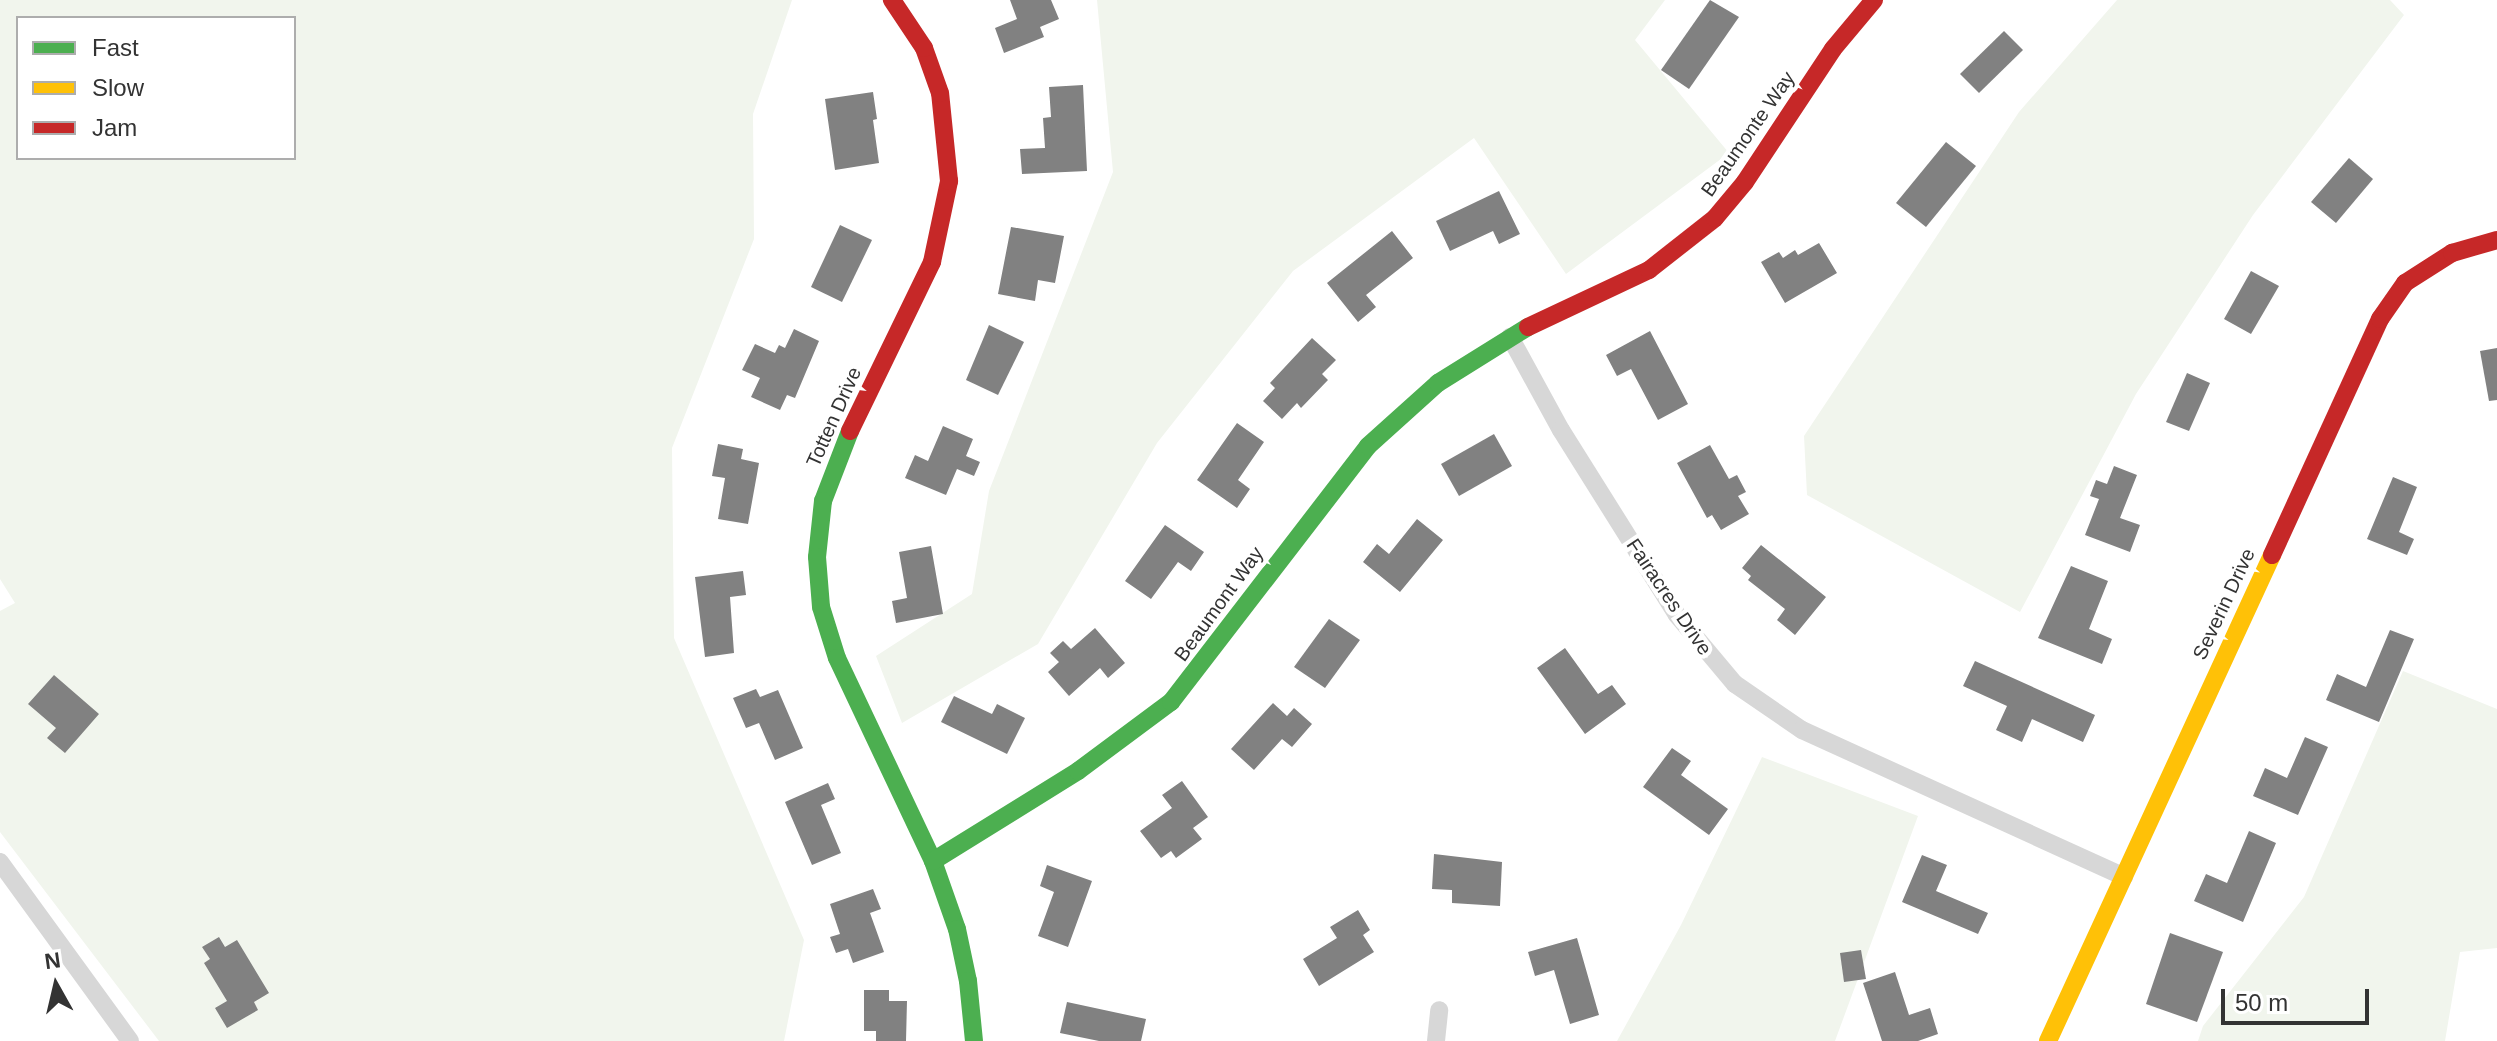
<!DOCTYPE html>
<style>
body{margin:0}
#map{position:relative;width:2497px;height:1041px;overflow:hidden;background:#fff;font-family:Arial,sans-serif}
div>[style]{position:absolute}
.green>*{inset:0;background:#f1f5ed}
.building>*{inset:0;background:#818181}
.street>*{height:18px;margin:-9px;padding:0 9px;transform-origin:9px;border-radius:9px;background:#d7d7d7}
.fast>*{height:18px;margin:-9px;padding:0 9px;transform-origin:9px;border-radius:9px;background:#4caf50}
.slow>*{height:18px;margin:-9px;padding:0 9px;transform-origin:9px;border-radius:9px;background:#ffc107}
.jam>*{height:18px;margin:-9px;padding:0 9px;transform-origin:9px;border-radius:9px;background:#c62828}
span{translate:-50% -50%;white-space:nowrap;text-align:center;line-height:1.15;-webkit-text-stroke:8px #fff;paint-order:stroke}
.street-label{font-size:20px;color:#333}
.legend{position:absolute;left:16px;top:16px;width:280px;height:144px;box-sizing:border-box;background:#fff;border:2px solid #adadad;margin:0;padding:10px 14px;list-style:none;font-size:24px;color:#333}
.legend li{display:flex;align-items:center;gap:16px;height:40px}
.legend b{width:40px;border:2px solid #adadad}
.north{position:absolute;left:16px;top:945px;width:80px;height:80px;-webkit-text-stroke:6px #fff;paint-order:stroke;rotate:352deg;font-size:22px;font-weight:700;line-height:32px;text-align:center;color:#333}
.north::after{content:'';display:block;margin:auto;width:28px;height:36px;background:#333;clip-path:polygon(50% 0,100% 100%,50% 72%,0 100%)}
.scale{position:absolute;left:2221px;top:989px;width:148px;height:36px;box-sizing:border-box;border:4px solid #333;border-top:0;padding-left:10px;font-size:24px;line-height:28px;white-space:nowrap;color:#333;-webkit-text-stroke:6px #fff;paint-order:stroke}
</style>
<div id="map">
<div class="green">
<div style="clip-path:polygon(evenodd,0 0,792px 0,753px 114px,754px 239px,672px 448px,674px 638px,804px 940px,784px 1041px,159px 1041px,0 832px,0 611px,15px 603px,0 579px,0 0,18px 18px,294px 18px,294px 158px,18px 158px,18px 18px)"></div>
<div style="clip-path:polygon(1097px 0,1665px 0,1635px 40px,1729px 153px,1566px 274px,1474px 138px,1293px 271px,1157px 443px,1038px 644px,902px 723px,876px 656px,972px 594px,989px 491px,1113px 172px)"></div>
<div style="clip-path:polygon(2117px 0,2390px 0,2404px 15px,2253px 215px,2136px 394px,2020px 612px,1807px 495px,1804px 436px,2019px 112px)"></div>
<div style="clip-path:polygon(2403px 671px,2497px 709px,2497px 948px,2460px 952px,2445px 1041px,2198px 1041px,2203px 1026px,2304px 897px)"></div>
<div style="clip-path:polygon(1762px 757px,1918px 816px,1835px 1041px,1617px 1041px,1681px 925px)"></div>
</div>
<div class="building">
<div style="clip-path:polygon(1010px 0,1051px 0,1059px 19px,1040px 27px,1044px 37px,1004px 53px,995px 28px,1017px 19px)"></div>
<div style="clip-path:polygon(1710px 0,1739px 17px,1689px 89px,1661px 70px)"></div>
<div style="clip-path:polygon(2004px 31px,2023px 50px,1979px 93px,1960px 74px)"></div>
<div style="clip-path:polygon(1083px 85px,1087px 171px,1022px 174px,1020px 149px,1045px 148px,1043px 118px,1051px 117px,1049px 87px)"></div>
<div style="clip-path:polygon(873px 92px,877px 119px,873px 120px,879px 163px,835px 170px,825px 99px)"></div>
<div style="clip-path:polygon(1946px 142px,1976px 166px,1926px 227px,1896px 203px)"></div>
<div style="clip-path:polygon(2349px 158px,2373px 179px,2336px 223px,2311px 202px)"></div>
<div style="clip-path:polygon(1499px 191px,1520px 234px,1499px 244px,1493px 231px,1450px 251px,1436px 221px)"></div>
<div style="clip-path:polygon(840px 225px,872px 240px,842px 302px,811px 287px)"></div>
<div style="clip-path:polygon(1011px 227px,1064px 236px,1055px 283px,1038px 280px,1035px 301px,998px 294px)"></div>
<div style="clip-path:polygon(1392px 231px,1413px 258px,1366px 295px,1376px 307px,1358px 322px,1327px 283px)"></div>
<div style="clip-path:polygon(1819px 243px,1837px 273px,1785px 303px,1761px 262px,1779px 252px,1783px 258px,1795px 250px,1798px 255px)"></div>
<div style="clip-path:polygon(2251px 271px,2279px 286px,2251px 334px,2224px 319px)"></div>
<div style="clip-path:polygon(989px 325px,1024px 342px,998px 395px,966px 380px)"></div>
<div style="clip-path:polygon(794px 329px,819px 341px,795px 398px,787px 395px,780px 410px,751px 397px,760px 378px,742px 370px,755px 344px,775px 353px,779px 345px,785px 348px)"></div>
<div style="clip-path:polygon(1650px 331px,1688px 404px,1658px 420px,1631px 369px,1617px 376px,1606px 355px)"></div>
<div style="clip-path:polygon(1312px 338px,1336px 360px,1322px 374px,1328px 380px,1301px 408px,1297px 403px,1282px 419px,1263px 401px,1275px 388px,1270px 383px)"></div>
<div style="clip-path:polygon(2497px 348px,2497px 400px,2489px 401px,2480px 351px)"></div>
<div style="clip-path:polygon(2187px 373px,2210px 383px,2189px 431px,2166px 422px)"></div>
<div style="clip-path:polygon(1237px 423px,1264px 442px,1238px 480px,1250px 489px,1237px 508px,1197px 480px)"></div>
<div style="clip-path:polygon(943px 426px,973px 439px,966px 456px,980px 462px,974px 476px,957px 469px,946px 495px,905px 478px,915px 455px,928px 461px)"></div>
<div style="clip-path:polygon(1494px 434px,1512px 466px,1459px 496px,1441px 464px)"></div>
<div style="clip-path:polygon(718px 444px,743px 449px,741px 459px,759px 463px,748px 524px,718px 519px,725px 478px,712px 476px)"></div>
<div style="clip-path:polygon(1710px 445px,1729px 479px,1737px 475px,1746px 492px,1738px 496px,1749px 514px,1721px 530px,1712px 515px,1707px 518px,1677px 463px)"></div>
<div style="clip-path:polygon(2114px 466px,2137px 475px,2120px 518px,2140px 525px,2130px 552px,2085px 535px,2099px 499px,2090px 496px,2096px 480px,2107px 484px)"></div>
<div style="clip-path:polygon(2393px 477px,2417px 487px,2399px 532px,2414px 539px,2407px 555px,2367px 539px)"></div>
<div style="clip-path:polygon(1417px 519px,1443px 540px,1400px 592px,1363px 562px,1377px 544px,1389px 554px)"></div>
<div style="clip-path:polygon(1165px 525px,1204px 552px,1191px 571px,1178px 562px,1151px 599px,1125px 581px)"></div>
<div style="clip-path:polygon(1761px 545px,1826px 597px,1795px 635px,1777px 620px,1785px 609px,1748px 580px,1751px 576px,1742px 568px)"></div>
<div style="clip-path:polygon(931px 546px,943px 614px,896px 623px,892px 601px,907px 598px,899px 552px)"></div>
<div style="clip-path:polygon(2071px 566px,2108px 581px,2089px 629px,2112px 639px,2102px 664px,2038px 638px)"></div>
<div style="clip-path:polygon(743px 571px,746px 595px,730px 597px,734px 653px,705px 657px,695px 577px)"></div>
<div style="clip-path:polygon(1329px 619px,1360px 640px,1325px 688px,1294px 667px)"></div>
<div style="clip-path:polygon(1095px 628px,1125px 663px,1108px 678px,1100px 668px,1069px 696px,1048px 672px,1059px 662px,1050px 653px,1063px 641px,1071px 649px)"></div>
<div style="clip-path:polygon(2390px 630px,2414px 639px,2379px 722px,2326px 700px,2337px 674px,2366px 687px)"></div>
<div style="clip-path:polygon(1565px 648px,1598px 694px,1612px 685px,1626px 704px,1585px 734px,1537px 668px)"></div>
<div style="clip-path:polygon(1975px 661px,2095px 715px,2083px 742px,2032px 719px,2022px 742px,1996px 730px,2007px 706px,1963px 686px)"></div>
<div style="clip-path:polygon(54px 675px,99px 714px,65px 753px,47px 738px,56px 728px,28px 704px)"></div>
<div style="clip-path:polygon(756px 689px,760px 697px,778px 690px,803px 748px,775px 760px,759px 723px,746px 728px,733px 698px)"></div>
<div style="clip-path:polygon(954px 696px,992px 714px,997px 704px,1025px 718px,1007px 754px,941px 722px)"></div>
<div style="clip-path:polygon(1273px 703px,1287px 716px,1294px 708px,1312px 724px,1292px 747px,1282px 739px,1254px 770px,1231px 749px)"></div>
<div style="clip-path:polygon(2305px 737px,2328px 747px,2298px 815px,2253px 796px,2265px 768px,2287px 778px)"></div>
<div style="clip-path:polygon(1672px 748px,1691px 761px,1681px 775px,1728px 809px,1709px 835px,1643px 787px)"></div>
<div style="clip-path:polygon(1182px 781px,1208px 817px,1193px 828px,1202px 839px,1176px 858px,1171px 851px,1161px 858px,1140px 831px,1172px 808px,1162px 795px)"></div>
<div style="clip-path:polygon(828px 783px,835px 799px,821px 805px,841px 853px,812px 865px,785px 802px)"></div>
<div style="clip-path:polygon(2249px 831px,2276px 843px,2243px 922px,2194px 901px,2206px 874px,2227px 883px)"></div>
<div style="clip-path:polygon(1434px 854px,1502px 862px,1500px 906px,1452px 903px,1452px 890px,1432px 889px)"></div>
<div style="clip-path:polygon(1922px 855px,1947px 865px,1936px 891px,1988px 913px,1978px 934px,1902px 902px)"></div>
<div style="clip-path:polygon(1047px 865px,1092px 881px,1068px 947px,1038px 936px,1054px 892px,1040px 886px)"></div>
<div style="clip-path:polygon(873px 889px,881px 909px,870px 913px,884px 952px,853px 963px,848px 949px,836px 953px,830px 937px,840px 934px,830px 904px)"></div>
<div style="clip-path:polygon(1358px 910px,1370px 930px,1363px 935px,1374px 952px,1319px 986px,1303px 959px,1337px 938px,1330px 927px)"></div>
<div style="clip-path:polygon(2170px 933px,2223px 952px,2197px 1022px,2146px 1004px)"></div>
<div style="clip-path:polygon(219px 937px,225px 947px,237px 940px,269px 993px,254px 1002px,258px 1010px,227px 1028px,215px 1008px,227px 1001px,204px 963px,210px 959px,202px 947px)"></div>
<div style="clip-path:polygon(1577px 938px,1599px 1015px,1570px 1024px,1554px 970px,1535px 976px,1528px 952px)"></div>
<div style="clip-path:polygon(1861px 950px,1866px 979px,1844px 982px,1840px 953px)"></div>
<div style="clip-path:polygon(1895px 972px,1909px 1015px,1930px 1008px,1938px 1034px,1918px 1041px,1882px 1041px,1863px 983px)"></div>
<div style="clip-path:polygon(864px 990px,889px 990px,889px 1001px,907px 1001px,906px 1041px,876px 1041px,876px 1031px,864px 1031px)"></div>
<div style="clip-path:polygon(1067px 1002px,1146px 1019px,1141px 1041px,1099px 1041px,1060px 1033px)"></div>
</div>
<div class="street">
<div style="left:1510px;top:337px;width:106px;rotate:61.3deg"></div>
<div style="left:1561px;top:430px;width:218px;rotate:57.9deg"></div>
<div style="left:1677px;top:615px;width:90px;rotate:50deg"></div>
<div style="left:1735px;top:684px;width:81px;rotate:34.5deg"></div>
<div style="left:1802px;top:730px;width:354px;rotate:24.5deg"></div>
<div style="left:0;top:862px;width:221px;rotate:54deg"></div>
<div style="left:1436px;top:1041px;width:31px;rotate:-84deg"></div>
</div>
<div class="fast">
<div style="left:850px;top:431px;width:75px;rotate:111.1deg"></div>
<div style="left:823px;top:501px;width:56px;rotate:96.1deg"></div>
<div style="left:817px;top:557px;width:50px;rotate:85.4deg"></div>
<div style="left:821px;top:607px;width:53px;rotate:72.6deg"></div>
<div style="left:837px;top:658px;width:225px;rotate:64.7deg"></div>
<div style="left:933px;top:861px;width:72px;rotate:70.6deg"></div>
<div style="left:957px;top:929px;width:53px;rotate:78.1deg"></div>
<div style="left:968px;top:981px;width:60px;rotate:84.3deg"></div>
<div style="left:933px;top:861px;width:171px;rotate:-31.8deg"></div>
<div style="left:1078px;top:771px;width:116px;rotate:-36.6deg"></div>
<div style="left:1171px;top:702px;width:323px;rotate:-52.4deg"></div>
<div style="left:1368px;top:446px;width:94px;rotate:-42deg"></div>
<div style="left:1438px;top:383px;width:106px;rotate:-31.9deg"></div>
</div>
<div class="slow">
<div style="left:2048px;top:1041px;width:535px;rotate:-65.25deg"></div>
</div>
<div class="jam">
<div style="left:1528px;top:327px;width:134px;rotate:-25.2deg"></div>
<div style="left:1649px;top:270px;width:84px;rotate:-38.2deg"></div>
<div style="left:1715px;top:218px;width:47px;rotate:-50.2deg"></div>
<div style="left:1745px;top:182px;width:159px;rotate:-56.5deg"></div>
<div style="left:1833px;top:49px;width:64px;rotate:-50.1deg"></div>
<div style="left:850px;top:431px;width:188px;rotate:-64.1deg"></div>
<div style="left:932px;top:262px;width:83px;rotate:-78.1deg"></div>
<div style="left:949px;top:181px;width:88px;rotate:-95.8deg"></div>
<div style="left:940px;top:93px;width:48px;rotate:-109.6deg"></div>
<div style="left:924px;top:48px;width:58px;rotate:-123.7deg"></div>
<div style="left:2272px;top:555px;width:260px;rotate:-65.4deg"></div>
<div style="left:2380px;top:319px;width:44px;rotate:-55.2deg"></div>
<div style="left:2405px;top:283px;width:56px;rotate:-32.6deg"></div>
<div style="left:2452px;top:253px;width:47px;rotate:-16.1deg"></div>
</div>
<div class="street-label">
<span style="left:1748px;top:134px;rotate:-55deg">Beaumonte Way</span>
<span style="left:834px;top:417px;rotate:-66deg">Totten Drive</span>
<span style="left:1669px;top:597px;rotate:56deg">Fairacres Drive</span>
<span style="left:1219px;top:604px;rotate:-54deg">Beaumont Way</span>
<span style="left:2224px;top:604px;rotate:-65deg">Severin Drive</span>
</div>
<ul class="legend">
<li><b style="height:10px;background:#4caf50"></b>Fast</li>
<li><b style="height:10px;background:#ffc107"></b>Slow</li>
<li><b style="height:10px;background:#c62828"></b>Jam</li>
</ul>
<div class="north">N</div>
<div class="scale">50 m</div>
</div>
